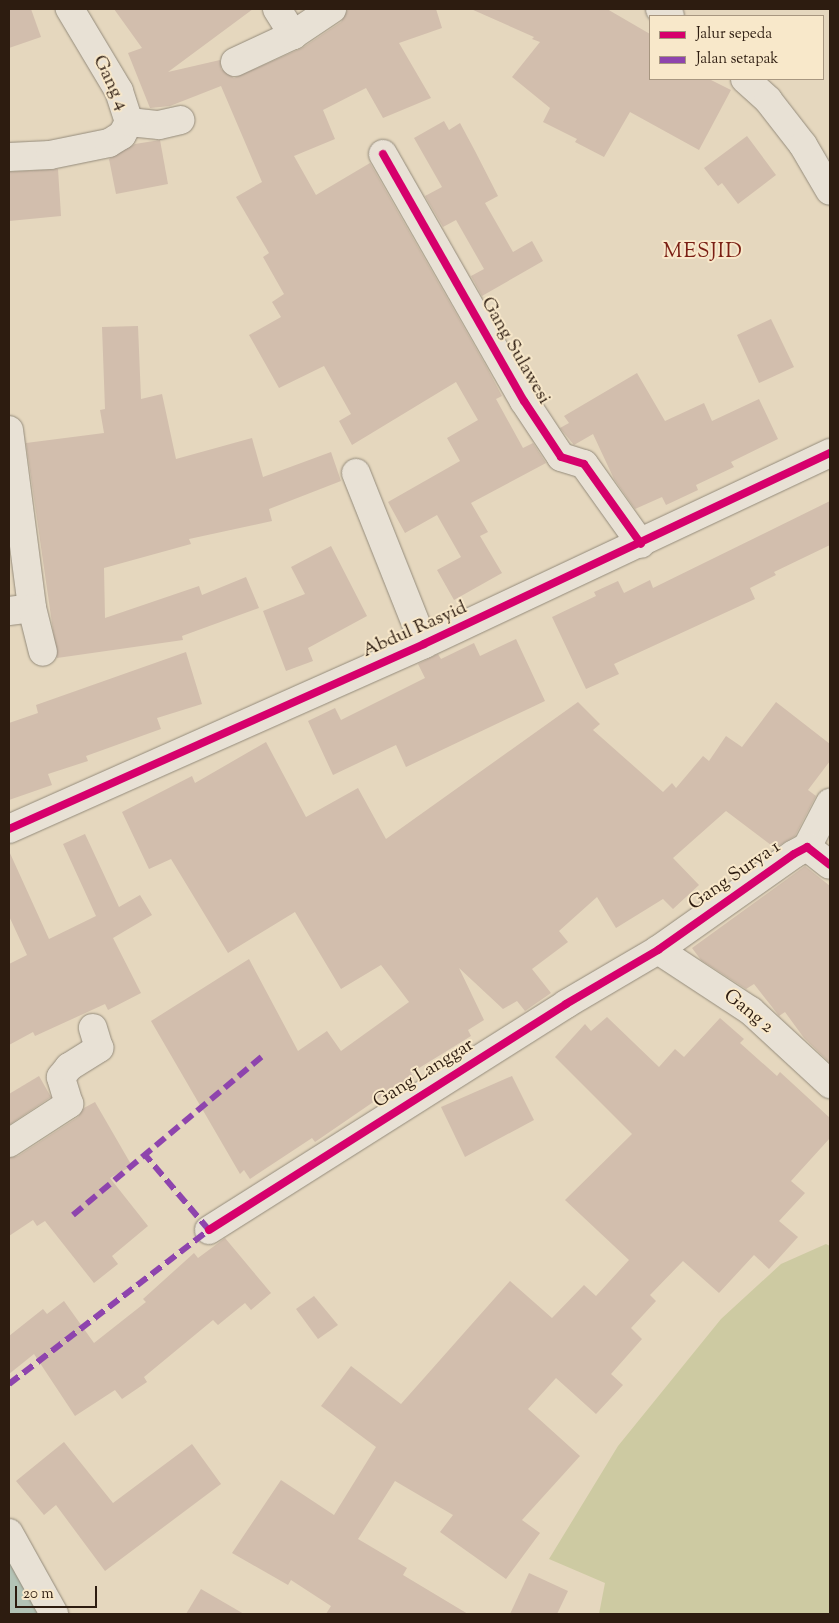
<!DOCTYPE html>
<style>
body{margin:0}
#map{position:relative;width:839px;height:1623px;overflow:hidden;background:#e5d7be;font-family:"Sorts Mill Goudy",serif}
div>[style]{position:absolute}
.green>*{inset:0;background:#cdcaa2}
.water>*{inset:0;background:#b3c3b6}
.building>*{inset:0;background:#d2bead}
.roads{filter:drop-shadow(0 0 1px #948b7b) drop-shadow(0 0 1px #948b7b)}
.minor>*{height:28px;margin:-14px;padding:0 14px;transform-origin:14px;border-radius:14px;background:#e8e1d5}
.quiet>*{height:6px;margin-top:-3px;transform-origin:0;background:repeating-linear-gradient(90deg,#8e44ad 0 12px,transparent 0 18px)}
.cycleway>*{height:8px;margin:-4px;padding:0 4px;transform-origin:4px;border-radius:4px;background:#d6006c}
span{translate:-50% -50%;white-space:nowrap;text-align:center;line-height:1.15;-webkit-text-stroke:4px #f8e8ca;paint-order:stroke}
.street-label{font-size:19px;color:#2d1c10}
.quarter-label{font-size:21px;color:#7a1f14;letter-spacing:1px}
.frame{position:absolute;inset:0;border:10px solid #2d1c10;pointer-events:none}
.legend{position:absolute;left:649px;top:15px;width:175px;height:65px;box-sizing:border-box;background:#f8e8ca;border:1px solid #a79680;margin:0;padding:6px 9px;list-style:none;font-size:15px;color:#2d1c10}
.legend li{display:flex;align-items:center;gap:10px;height:25px}
.legend b{width:25px;border:1px solid #a79680}
.scale{position:absolute;left:15px;top:1586px;width:82px;height:22px;box-sizing:border-box;border:2px solid #2d1c10;border-top:0;padding-left:6px;font-size:15px;line-height:18px;white-space:nowrap;color:#2d1c10;-webkit-text-stroke:4px #f8e8ca;paint-order:stroke}
</style>
<div id="map">
<div class="green">
<div style="clip-path:polygon(826px 1244px,830px 1246px,830px 1614px,599px 1614px,605px 1583px,549px 1559px,618px 1446px,721px 1319px,781px 1264px)"></div>
</div>
<div class="water">
<div style="clip-path:polygon(9px 1548px,48px 1614px,9px 1614px)"></div>
</div>
<div class="building">
<div style="clip-path:polygon(9px 9px,31px 9px,41px 37px,9px 48px)"></div>
<div style="clip-path:polygon(114px 9px,253px 9px,168px 72px,220px 60px,221px 69px,234px 78px,302px 48px,341px 22px,348px 9px,436px 9px,442px 28px,399px 43px,431px 98px,383px 118px,366px 88px,323px 110px,335px 139px,294px 156px,316px 195px,370px 163px,486px 366px,502px 396px,496px 399px,523px 448px,533px 443px,546px 463px,471px 503px,488px 532px,480px 536px,502px 573px,454px 600px,437px 570px,461px 557px,437px 515px,405px 533px,388px 502px,460px 461px,447px 438px,478px 420px,456px 382px,352px 445px,339px 421px,351px 414px,324px 366px,279px 388px,249px 335px,281px 317px,272px 302px,284px 294px,263px 257px,269px 253px,236px 197px,262px 182px,221px 86px,170px 106px,150px 108px,128px 53px,142px 48px)"></div>
<div style="clip-path:polygon(471px 9px,607px 9px,650px 34px,650px 79px,709px 79px,731px 90px,699px 150px,630px 112px,604px 157px,575px 142px,577px 139px,543px 122px,550px 108px,512px 77px,540px 42px,532px 39px,534px 37px)"></div>
<div style="clip-path:polygon(444px 121px,449px 130px,460px 123px,475px 151px,498px 196px,485px 203px,513px 252px,532px 241px,543px 261px,482px 296px,471px 276px,484px 269px,456px 220px,443px 227px,425px 196px,442px 187px,414px 138px)"></div>
<div style="clip-path:polygon(747px 136px,776px 175px,738px 204px,722px 183px,718px 186px,704px 168px)"></div>
<div style="clip-path:polygon(160px 140px,168px 184px,116px 194px,109px 159px,135px 144px)"></div>
<div style="clip-path:polygon(58px 169px,61px 216px,9px 221px,9px 172px)"></div>
<div style="clip-path:polygon(771px 319px,794px 367px,759px 383px,737px 335px)"></div>
<div style="clip-path:polygon(138px 326px,141px 399px,162px 394px,176px 459px,252px 438px,263px 477px,331px 452px,341px 481px,269px 509px,272px 521px,189px 539px,191px 544px,104px 568px,105px 618px,199px 586px,202px 595px,246px 577px,259px 608px,182px 636px,183px 640px,57px 658px,26px 443px,104px 433px,100px 410px,105px 409px,102px 327px)"></div>
<div style="clip-path:polygon(637px 373px,665px 421px,704px 403px,712px 421px,759px 399px,778px 439px,731px 462px,734px 467px,696px 485px,698px 490px,666px 505px,662px 497px,635px 509px,614px 479px,593px 434px,574px 445px,560px 428px,569px 423px,564px 416px)"></div>
<div style="clip-path:polygon(830px 501px,830px 545px,774px 572px,776px 575px,750px 588px,755px 599px,614px 664px,619px 674px,586px 689px,552px 617px,596px 596px,594px 592px,618px 581px,624px 593px,650px 580px,653px 588px)"></div>
<div style="clip-path:polygon(331px 546px,367px 616px,308px 648px,313px 661px,286px 671px,263px 611px,305px 594px,291px 567px)"></div>
<div style="clip-path:polygon(516px 639px,545px 701px,406px 767px,396px 745px,333px 775px,308px 721px,335px 708px,341px 720px,425px 678px,418px 664px,438px 654px,441px 659px,474px 643px,480px 656px)"></div>
<div style="clip-path:polygon(186px 652px,202px 704px,157px 718px,161px 729px,86px 756px,88px 761px,48px 774px,52px 785px,9px 800px,9px 723px,38px 713px,36px 705px)"></div>
<div style="clip-path:polygon(578px 702px,600px 724px,593px 730px,663px 792px,672px 783px,676px 788px,703px 756px,709px 761px,726px 736px,742px 747px,776px 702px,830px 744px,830px 761px,808px 790px,816px 796px,795px 836px,775px 848px,726px 811px,673px 858px,699px 885px,673px 909px,663px 899px,616px 928px,597px 897px,559px 931px,568px 942px,532px 969px,551px 993px,525px 1011px,517px 1001px,503px 1009px,459px 968px,484px 1020px,468px 1030px,471px 1036px,411px 1073px,414px 1078px,384px 1099px,382px 1096px,315px 1142px,312px 1138px,250px 1179px,244px 1170px,240px 1174px,151px 1021px,249px 959px,298px 1051px,327px 1031px,341px 1051px,409px 1002px,381px 965px,341px 989px,295px 912px,228px 953px,171px 859px,149px 869px,122px 812px,192px 776px,195px 783px,266px 742px,306px 817px,358px 788px,386px 839px)"></div>
<div style="clip-path:polygon(85px 834px,119px 907px,140px 895px,152px 915px,113px 938px,141px 993px,108px 1010px,105px 1004px,35px 1036px,33px 1032px,9px 1045px,9px 964px,27px 955px,9px 916px,9px 851px,49px 939px,96px 916px,63px 844px)"></div>
<div style="clip-path:polygon(805px 866px,830px 886px,830px 1063px,804px 1038px,785px 1012px,779px 1016px,776px 1012px,754px 984px,746px 989px,701px 960px,692px 948px)"></div>
<div style="clip-path:polygon(607px 1017px,659px 1067px,675px 1049px,684px 1057px,720px 1018px,744px 1039px,740px 1043px,777px 1076px,780px 1072px,830px 1118px,830px 1138px,791px 1181px,805px 1193px,779px 1221px,798px 1237px,769px 1269px,754px 1255px,719px 1293px,683px 1261px,650px 1295px,656px 1301px,631px 1328px,642px 1339px,611px 1374px,623px 1385px,596px 1414px,556px 1378px,528px 1409px,580px 1456px,522px 1520px,540px 1533px,506px 1579px,440px 1532px,453px 1515px,395px 1481px,358px 1539px,407px 1568px,403px 1575px,468px 1614px,326px 1614px,331px 1606px,291px 1580px,288px 1585px,232px 1553px,281px 1480px,334px 1515px,376px 1447px,321px 1406px,351px 1366px,401px 1404px,510px 1281px,552px 1318px,584px 1285px,596px 1296px,629px 1260px,565px 1200px,632px 1134px,555px 1057px,585px 1024px,591px 1031px)"></div>
<div style="clip-path:polygon(39px 1076px,51px 1097px,9px 1125px,9px 1094px)"></div>
<div style="clip-path:polygon(512px 1076px,534px 1120px,465px 1157px,441px 1107px)"></div>
<div style="clip-path:polygon(95px 1102px,132px 1166px,110px 1178px,148px 1226px,112px 1256px,118px 1264px,94px 1283px,45px 1221px,37px 1226px,33px 1220px,9px 1236px,9px 1158px,18px 1156px,78px 1117px,84px 1108px)"></div>
<div style="clip-path:polygon(225px 1238px,271px 1293px,251px 1310px,245px 1303px,218px 1325px,213px 1320px,144px 1377px,147px 1382px,122px 1399px,115px 1390px,75px 1416px,34px 1354px,9px 1374px,9px 1336px,43px 1309px,47px 1314px,64px 1301px,94px 1343px,146px 1302px,143px 1299px,194px 1253px,198px 1258px)"></div>
<div style="clip-path:polygon(314px 1296px,338px 1325px,318px 1339px,296px 1309px)"></div>
<div style="clip-path:polygon(64px 1442px,113px 1503px,192px 1444px,221px 1484px,105px 1571px,56px 1505px,44px 1515px,16px 1481px)"></div>
<div style="clip-path:polygon(529px 1573px,568px 1591px,557px 1614px,510px 1614px)"></div>
<div style="clip-path:polygon(201px 1589px,244px 1614px,186px 1614px)"></div>
</div>
<div class="roads">
<div class="minor">
<div style="left:277px;top:9px;width:31px;rotate:58deg"></div>
<div style="left:660px;top:9px;width:12px;rotate:35deg"></div>
<div style="left:235px;top:62px;width:64px;rotate:-25deg"></div>
<div style="left:293px;top:35px;width:47px;rotate:-33.7deg"></div>
<div style="left:745px;top:79px;width:31px;rotate:42deg"></div>
<div style="left:768px;top:100px;width:57px;rotate:52.1deg"></div>
<div style="left:803px;top:145px;width:53px;rotate:59.6deg"></div>
<div style="left:129px;top:122px;width:30px;rotate:6deg"></div>
<div style="left:159px;top:125px;width:22px;rotate:-13deg"></div>
<div style="left:383px;top:154px;width:284px;rotate:60.3deg"></div>
<div style="left:524px;top:401px;width:67px;rotate:56.5deg"></div>
<div style="left:561px;top:457px;width:24px;rotate:17deg"></div>
<div style="left:584px;top:464px;width:98px;rotate:54.5deg"></div>
<div style="left:9px;top:157px;width:41px;rotate:-2.8deg"></div>
<div style="left:50px;top:155px;width:60px;rotate:-11.5deg"></div>
<div style="left:109px;top:143px;width:15px;rotate:-32deg"></div>
<div style="left:122px;top:135px;width:15px;rotate:-62deg"></div>
<div style="left:129px;top:122px;width:33px;rotate:-108deg"></div>
<div style="left:119px;top:91px;width:96px;rotate:-120.9deg"></div>
<div style="left:9px;top:430px;width:179px;rotate:82.6deg"></div>
<div style="left:356px;top:473px;width:184px;rotate:68.3deg"></div>
<div style="left:9px;top:611px;width:23px;rotate:-7deg"></div>
<div style="left:32px;top:608px;width:45px;rotate:76deg"></div>
<div style="left:9px;top:829px;width:454px;rotate:-24deg"></div>
<div style="left:424px;top:644px;width:449px;rotate:-25.2deg"></div>
<div style="left:807px;top:847px;width:50px;rotate:-62.4deg"></div>
<div style="left:658px;top:950px;width:111px;rotate:33.3deg"></div>
<div style="left:751px;top:1011px;width:108px;rotate:42.7deg"></div>
<div style="left:9px;top:1143px;width:72px;rotate:-33deg"></div>
<div style="left:69px;top:1104px;width:28px;rotate:-107deg"></div>
<div style="left:61px;top:1077px;width:13px;rotate:-51deg"></div>
<div style="left:69px;top:1067px;width:36px;rotate:-32deg"></div>
<div style="left:99px;top:1048px;width:21px;rotate:-107deg"></div>
<div style="left:209px;top:1230px;width:423px;rotate:-32.3deg"></div>
<div style="left:566px;top:1004px;width:107px;rotate:-30.4deg"></div>
<div style="left:658px;top:950px;width:166px;rotate:-35.2deg"></div>
<div style="left:794px;top:854px;width:15px;rotate:-28deg"></div>
<div style="left:807px;top:847px;width:29px;rotate:38deg"></div>
<div style="left:9px;top:1533px;width:93px;rotate:60.9deg"></div>
</div>
</div>
<div class="quiet">
<div style="left:73px;top:1215px;width:249px;rotate:-40deg"></div>
<div style="left:9px;top:1384px;width:252px;rotate:-37.6deg"></div>
<div style="left:209px;top:1230px;width:97px;rotate:-130.4deg"></div>
</div>
<div class="cycleway">
<div style="left:383px;top:154px;width:284px;rotate:60.3deg"></div>
<div style="left:524px;top:401px;width:67px;rotate:56.5deg"></div>
<div style="left:561px;top:457px;width:24px;rotate:17deg"></div>
<div style="left:584px;top:464px;width:98px;rotate:54.5deg"></div>
<div style="left:9px;top:829px;width:454px;rotate:-24deg"></div>
<div style="left:424px;top:644px;width:449px;rotate:-25.2deg"></div>
<div style="left:209px;top:1230px;width:423px;rotate:-32.3deg"></div>
<div style="left:566px;top:1004px;width:107px;rotate:-30.4deg"></div>
<div style="left:658px;top:950px;width:166px;rotate:-35.2deg"></div>
<div style="left:794px;top:854px;width:15px;rotate:-28deg"></div>
<div style="left:807px;top:847px;width:29px;rotate:38deg"></div>
</div>
<div class="street-label">
<span style="left:110px;top:83px;rotate:64deg">Gang 4</span>
<span style="left:515px;top:351px;rotate:60deg">Gang Sulawesi</span>
<span style="left:415px;top:630px;rotate:-24deg">Abdul Rasyid</span>
<span style="left:735px;top:876px;rotate:-35deg">Gang Surya 1</span>
<span style="left:748px;top:1012px;rotate:39deg">Gang 2</span>
<span style="left:424px;top:1074px;rotate:-32deg">Gang Langgar</span>
</div>
<div class="quarter-label">
<span style="left:703px;top:252px">MESJID</span>
</div>
<div class="frame"></div>
<ul class="legend">
<li><b style="height:6px;background:#d6006c"></b>Jalur sepeda</li>
<li><b style="height:6px;background:#8e44ad"></b>Jalan setapak</li>
</ul>
<div class="scale">20 m</div>
</div>
